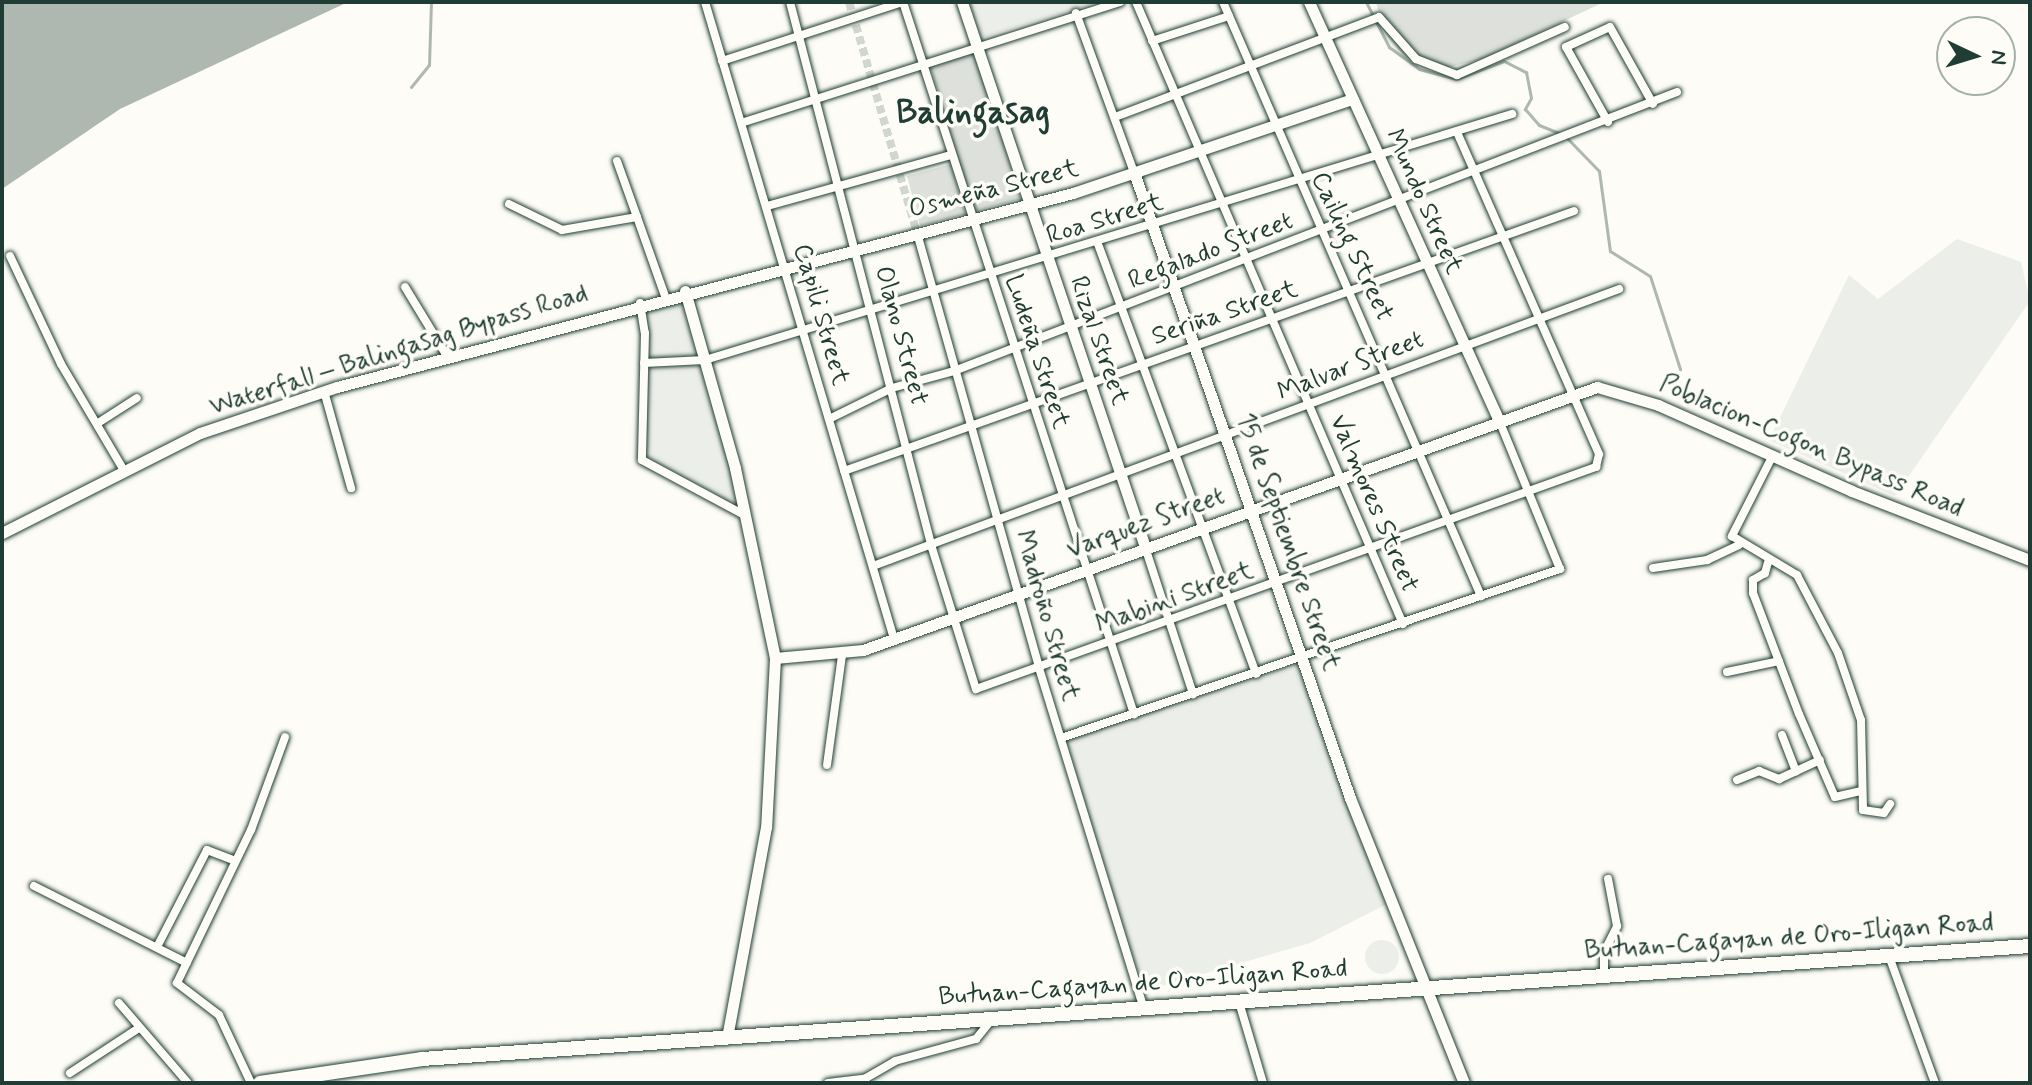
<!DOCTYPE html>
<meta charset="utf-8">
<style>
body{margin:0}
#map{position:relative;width:2032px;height:1085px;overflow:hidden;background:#fdfcf7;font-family:Mynerve,sans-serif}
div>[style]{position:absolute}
.built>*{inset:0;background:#eceee9}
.round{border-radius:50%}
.green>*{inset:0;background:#dde0db}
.water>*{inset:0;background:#aeb8b1}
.stream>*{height:3px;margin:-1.5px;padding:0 1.5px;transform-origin:1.5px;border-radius:1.5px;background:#aeb8b1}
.street-tunnel>*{height:8px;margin-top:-4px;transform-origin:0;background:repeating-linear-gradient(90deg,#d1d6d0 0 8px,transparent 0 12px)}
.roads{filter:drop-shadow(0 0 2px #1f3d34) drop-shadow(0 0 2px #1f3d34)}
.street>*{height:8px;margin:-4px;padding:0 4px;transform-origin:4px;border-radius:4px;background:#fdfcf7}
.secondary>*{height:11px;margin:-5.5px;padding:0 5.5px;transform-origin:5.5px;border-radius:5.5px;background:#fdfcf7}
.highway>*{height:14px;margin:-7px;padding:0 7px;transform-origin:7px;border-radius:7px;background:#fdfcf7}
span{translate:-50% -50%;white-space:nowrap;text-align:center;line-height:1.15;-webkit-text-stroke:7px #fdfcf7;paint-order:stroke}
.street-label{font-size:26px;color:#1f3d34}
.district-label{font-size:34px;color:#1f3d34;font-weight:700}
.frame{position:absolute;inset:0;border:4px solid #1f3d34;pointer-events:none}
.north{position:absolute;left:1936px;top:16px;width:80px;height:80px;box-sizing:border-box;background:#fdfcf7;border:2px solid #a4b0a9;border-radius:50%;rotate:94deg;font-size:22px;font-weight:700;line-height:32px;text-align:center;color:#1f3d34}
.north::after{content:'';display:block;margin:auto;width:28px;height:36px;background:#1f3d34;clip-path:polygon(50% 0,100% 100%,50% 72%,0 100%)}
</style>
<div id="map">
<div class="built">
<div style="clip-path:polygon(969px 2px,1099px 2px,981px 38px)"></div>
<div style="clip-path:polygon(1957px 239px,2021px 262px,2030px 301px,1895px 496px,1769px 440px,1849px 275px,1878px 299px)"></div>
<div style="clip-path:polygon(685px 295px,744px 513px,642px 457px,645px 305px)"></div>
<div style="clip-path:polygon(1298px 664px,1387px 904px,1310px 943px,1144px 991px,1066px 740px)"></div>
<div class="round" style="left:1365px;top:940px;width:34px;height:34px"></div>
</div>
<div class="green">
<div style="clip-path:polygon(1376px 2px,1604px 2px,1483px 59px,1445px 68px,1404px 57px,1384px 31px)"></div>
<div style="clip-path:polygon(973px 50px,1021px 199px,974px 211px,930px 65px)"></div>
<div style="clip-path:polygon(951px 164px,965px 214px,920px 226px,907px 176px)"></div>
</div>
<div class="water">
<div style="clip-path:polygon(2px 2px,348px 2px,120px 109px,2px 189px)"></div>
</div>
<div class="stream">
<div style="left:1366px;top:2px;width:51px;rotate:62.9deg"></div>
<div style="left:1389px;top:47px;width:37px;rotate:36deg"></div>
<div style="left:1419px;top:69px;width:38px;rotate:15deg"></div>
<div style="left:1456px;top:79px;width:51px;rotate:-20.6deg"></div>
<div style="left:1504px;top:61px;width:25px;rotate:27deg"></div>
<div style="left:1526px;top:72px;width:26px;rotate:79deg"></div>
<div style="left:1531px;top:98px;width:13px;rotate:119deg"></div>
<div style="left:1525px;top:109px;width:21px;rotate:49deg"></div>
<div style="left:1539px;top:125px;width:24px;rotate:22deg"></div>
<div style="left:411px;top:87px;width:28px;rotate:-51deg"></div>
<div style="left:429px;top:65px;width:63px;rotate:-88.2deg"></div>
<div style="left:1567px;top:138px;width:46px;rotate:45.9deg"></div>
<div style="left:1599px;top:171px;width:81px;rotate:82.2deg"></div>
<div style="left:1610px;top:251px;width:47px;rotate:32deg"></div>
<div style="left:1650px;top:276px;width:98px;rotate:72.1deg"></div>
</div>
<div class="street-tunnel">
<div style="left:849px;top:2px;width:241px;rotate:73.6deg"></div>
</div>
<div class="roads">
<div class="street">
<div style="left:705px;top:2px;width:664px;rotate:73.47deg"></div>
<div style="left:790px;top:2px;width:564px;rotate:75.42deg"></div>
<div style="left:932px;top:548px;width:148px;rotate:72.7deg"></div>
<div style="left:976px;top:689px;width:659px;rotate:-19.7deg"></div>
<div style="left:1596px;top:467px;width:13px;rotate:-77deg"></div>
<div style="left:1599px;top:454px;width:352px;rotate:-113.8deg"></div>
<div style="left:1136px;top:2px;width:677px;rotate:66.77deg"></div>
<div style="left:1223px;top:2px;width:648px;rotate:66.52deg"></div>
<div style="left:1076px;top:13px;width:172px;rotate:70deg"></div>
<div style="left:1152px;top:41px;width:81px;rotate:-18deg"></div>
<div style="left:722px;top:61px;width:190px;rotate:-18.1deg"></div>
<div style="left:903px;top:2px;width:749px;rotate:72.02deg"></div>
<div style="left:1115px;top:117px;width:282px;rotate:-20.7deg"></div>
<div style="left:1379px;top:17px;width:56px;rotate:48.6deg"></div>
<div style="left:1416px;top:59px;width:44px;rotate:21.3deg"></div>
<div style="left:1457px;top:75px;width:118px;rotate:-24deg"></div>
<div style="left:1608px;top:122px;width:86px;rotate:-119.2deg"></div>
<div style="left:1566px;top:47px;width:48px;rotate:-24.4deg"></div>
<div style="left:1610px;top:27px;width:88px;rotate:60.8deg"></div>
<div style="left:741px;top:123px;width:398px;rotate:-17.7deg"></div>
<div style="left:617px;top:161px;width:59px;rotate:70.3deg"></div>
<div style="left:509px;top:204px;width:59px;rotate:26.1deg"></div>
<div style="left:562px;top:230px;width:76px;rotate:-9.8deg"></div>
<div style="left:637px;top:217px;width:84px;rotate:70.5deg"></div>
<div style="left:767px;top:206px;width:191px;rotate:-15.5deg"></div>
<div style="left:917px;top:233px;width:452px;rotate:74.3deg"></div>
<div style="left:1039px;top:668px;width:357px;rotate:72.9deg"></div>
<div style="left:1098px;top:244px;width:458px;rotate:69.8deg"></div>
<div style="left:10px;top:256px;width:119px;rotate:64.7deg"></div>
<div style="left:61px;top:364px;width:122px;rotate:59.4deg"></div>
<div style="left:405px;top:287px;width:81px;rotate:58.7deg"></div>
<div style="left:640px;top:303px;width:30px;rotate:81deg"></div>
<div style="left:645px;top:333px;width:127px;rotate:91.4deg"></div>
<div style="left:642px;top:460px;width:118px;rotate:28.3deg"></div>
<div style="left:644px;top:363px;width:61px;rotate:-2.8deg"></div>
<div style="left:705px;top:360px;width:844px;rotate:-16.95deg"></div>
<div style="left:324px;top:391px;width:101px;rotate:74.4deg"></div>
<div style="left:829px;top:419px;width:70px;rotate:-26.2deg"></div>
<div style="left:892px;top:388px;width:64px;rotate:-15.3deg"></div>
<div style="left:954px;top:371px;width:775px;rotate:-21.1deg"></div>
<div style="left:98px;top:423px;width:46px;rotate:-32.7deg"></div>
<div style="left:1772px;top:457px;width:89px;rotate:116.9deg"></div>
<div style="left:1732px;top:536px;width:76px;rotate:31deg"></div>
<div style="left:1797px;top:575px;width:88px;rotate:62.3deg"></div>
<div style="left:1838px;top:653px;width:71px;rotate:71.1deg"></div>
<div style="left:1861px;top:720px;width:90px;rotate:88.7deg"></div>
<div style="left:1863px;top:810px;width:21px;rotate:8deg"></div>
<div style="left:1884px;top:813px;width:11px;rotate:-56deg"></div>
<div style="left:844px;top:471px;width:775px;rotate:-19.6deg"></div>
<div style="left:1145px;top:547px;width:155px;rotate:71.9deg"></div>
<div style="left:1769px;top:559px;width:15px;rotate:106deg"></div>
<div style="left:1765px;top:573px;width:14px;rotate:150deg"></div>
<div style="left:1753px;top:580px;width:13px;rotate:90deg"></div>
<div style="left:1753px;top:593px;width:129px;rotate:69.2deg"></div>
<div style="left:1799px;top:714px;width:90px;rotate:66.6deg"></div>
<div style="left:1835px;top:797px;width:27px;rotate:-13deg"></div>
<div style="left:873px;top:566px;width:796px;rotate:-20.37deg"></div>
<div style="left:1653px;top:568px;width:55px;rotate:-8.4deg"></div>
<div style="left:1707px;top:560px;width:35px;rotate:-25deg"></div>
<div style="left:1727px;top:672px;width:53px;rotate:-11.9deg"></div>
<div style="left:1782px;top:735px;width:39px;rotate:69deg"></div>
<div style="left:1061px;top:738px;width:527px;rotate:-18.71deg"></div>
<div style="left:1560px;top:569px;width:161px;rotate:-112.3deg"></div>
<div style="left:827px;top:765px;width:111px;rotate:-82.2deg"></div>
<div style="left:1737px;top:780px;width:24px;rotate:-22deg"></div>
<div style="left:1759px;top:771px;width:22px;rotate:22deg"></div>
<div style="left:1779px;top:779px;width:45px;rotate:-24.9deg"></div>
<div style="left:34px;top:886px;width:171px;rotate:26.7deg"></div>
<div style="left:157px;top:947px;width:109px;rotate:-62.7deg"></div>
<div style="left:207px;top:850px;width:30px;rotate:21deg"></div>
<div style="left:1889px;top:956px;width:135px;rotate:70.1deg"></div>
<div style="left:1604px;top:975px;width:23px;rotate:-90deg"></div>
<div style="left:1604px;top:952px;width:29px;rotate:-63deg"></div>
<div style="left:1617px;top:926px;width:48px;rotate:-100.8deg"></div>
<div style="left:1239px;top:1002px;width:84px;rotate:73.5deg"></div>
<div style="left:119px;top:1003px;width:106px;rotate:49.2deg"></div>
<div style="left:70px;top:1073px;width:82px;rotate:-33.1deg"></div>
<div style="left:251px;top:1083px;width:75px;rotate:-115.2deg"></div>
<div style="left:219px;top:1015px;width:53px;rotate:-142.7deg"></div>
<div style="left:177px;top:983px;width:170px;rotate:-64.2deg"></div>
<div style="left:251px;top:830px;width:99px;rotate:-69.9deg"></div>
<div style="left:828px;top:1083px;width:38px;rotate:-7deg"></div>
<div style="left:866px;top:1078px;width:34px;rotate:-30deg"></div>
<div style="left:895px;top:1061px;width:84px;rotate:-15.2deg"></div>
<div style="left:976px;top:1039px;width:26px;rotate:-51deg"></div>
</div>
<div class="secondary">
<div style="left:962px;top:2px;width:575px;rotate:71.44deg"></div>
<div style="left:1309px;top:2px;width:459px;rotate:65.6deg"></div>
<div style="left:1135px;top:175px;width:659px;rotate:70.96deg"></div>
<div style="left:1350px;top:798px;width:307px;rotate:68.2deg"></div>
<div style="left:685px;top:291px;width:184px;rotate:74.2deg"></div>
<div style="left:735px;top:468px;width:194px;rotate:78.1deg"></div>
<div style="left:775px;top:658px;width:169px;rotate:93deg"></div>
<div style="left:766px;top:827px;width:215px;rotate:100.5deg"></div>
<div style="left:2px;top:533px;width:222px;rotate:-26.8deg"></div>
<div style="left:200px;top:433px;width:145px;rotate:-18.6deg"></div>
<div style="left:337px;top:387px;width:761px;rotate:-14.77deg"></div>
<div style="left:1073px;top:193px;width:295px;rotate:-18.6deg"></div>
<div style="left:775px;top:658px;width:88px;rotate:-5.2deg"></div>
<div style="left:863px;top:650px;width:780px;rotate:-19.71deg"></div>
<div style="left:1597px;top:387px;width:64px;rotate:16.4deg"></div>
<div style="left:1658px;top:405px;width:212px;rotate:23.9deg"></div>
<div style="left:1852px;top:491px;width:191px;rotate:21.2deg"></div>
</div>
<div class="highway">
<div style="left:260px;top:1083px;width:164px;rotate:-8.4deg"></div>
<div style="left:422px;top:1059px;width:1612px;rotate:-4.02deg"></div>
</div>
</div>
<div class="street-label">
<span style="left:994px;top:190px;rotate:-14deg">Osmeña Street</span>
<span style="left:1423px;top:202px;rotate:66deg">Mundo Street</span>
<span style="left:1105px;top:220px;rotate:-17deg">Roa Street</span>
<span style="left:1351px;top:247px;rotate:65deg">Cailing Street</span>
<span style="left:1211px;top:252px;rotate:-21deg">Regalado Street</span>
<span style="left:1225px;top:314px;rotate:-19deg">Seriña Street</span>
<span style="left:820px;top:315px;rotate:74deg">Capili Street</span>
<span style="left:900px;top:336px;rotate:75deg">Olano Street</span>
<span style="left:1098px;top:341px;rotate:71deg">Rizal Street</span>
<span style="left:399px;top:351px;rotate:-17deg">Waterfall ‒ Balingasag Bypass Road</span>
<span style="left:1036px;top:352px;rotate:72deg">Ludeña Street</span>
<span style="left:1351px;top:367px;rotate:-21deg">Malvar Street</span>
<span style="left:1811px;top:447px;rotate:23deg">Poblacion-Cogon Bypass Road</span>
<span style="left:1373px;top:504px;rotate:67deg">Valmores Street</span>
<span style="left:1146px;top:524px;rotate:-20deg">Varquez Street</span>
<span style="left:1287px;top:542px;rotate:71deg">15 de Septiembre Street</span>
<span style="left:1175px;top:599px;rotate:-20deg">Mabini Street</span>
<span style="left:1046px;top:616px;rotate:74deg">Madroño Street</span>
<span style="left:1789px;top:938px;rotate:-4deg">Butuan-Cagayan de Oro-Iligan Road</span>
<span style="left:1143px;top:984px;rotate:-4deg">Butuan-Cagayan de Oro-Iligan Road</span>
</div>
<div class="district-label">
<span style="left:973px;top:113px">Balingasag</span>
</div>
<div class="frame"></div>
<div class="north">N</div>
</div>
